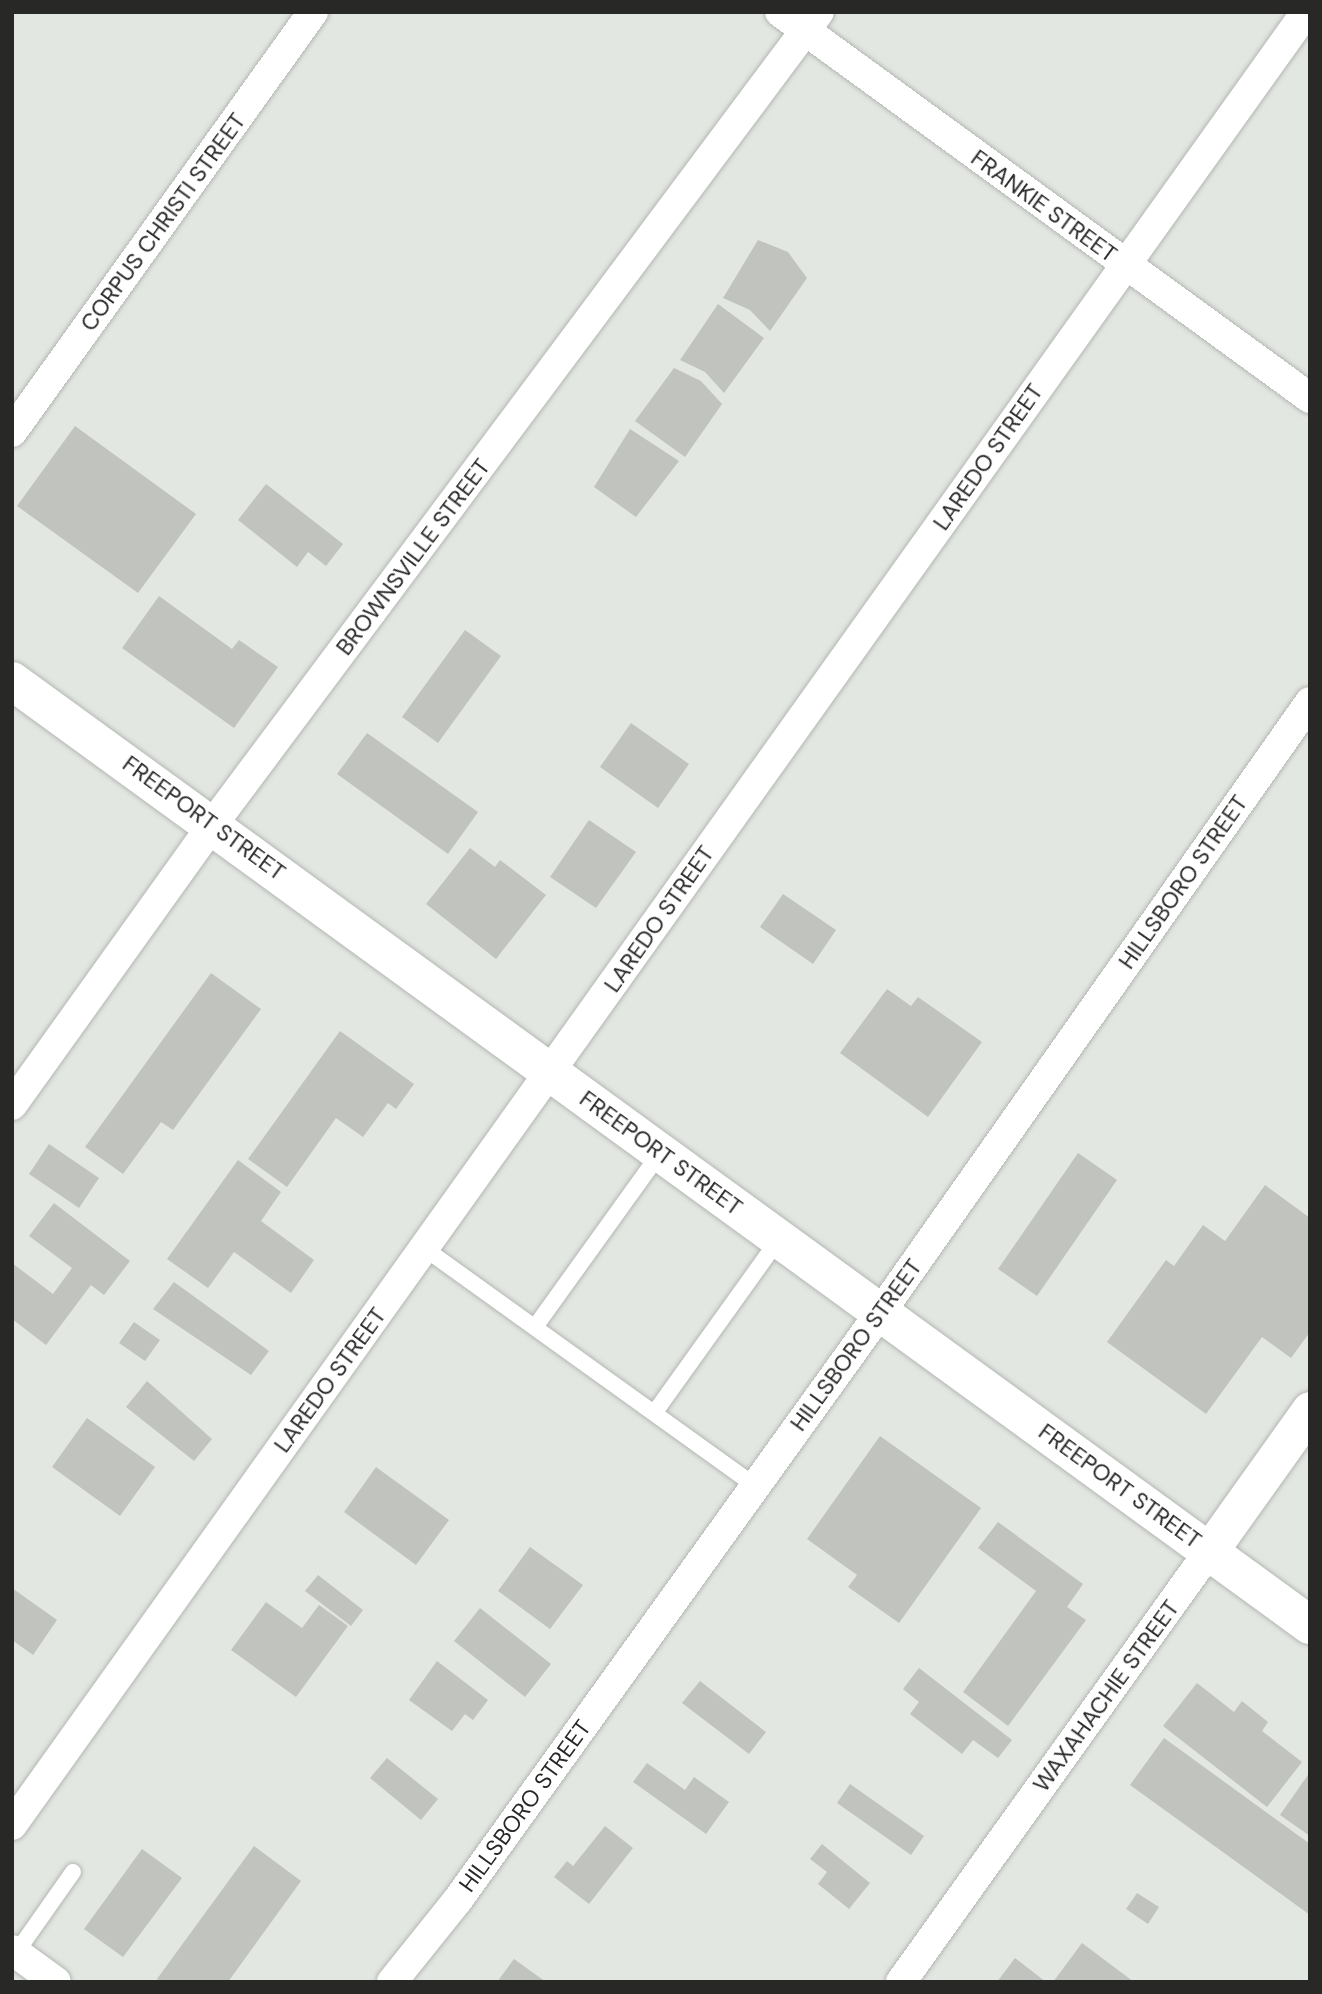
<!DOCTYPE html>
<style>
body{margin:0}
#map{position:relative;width:1322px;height:1994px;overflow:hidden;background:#e3e7e2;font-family:"DM Sans",sans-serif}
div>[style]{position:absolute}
.building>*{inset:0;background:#c0c3be}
.roads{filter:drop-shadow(0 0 2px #b3b7b2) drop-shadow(0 0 2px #b3b7b2)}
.service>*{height:16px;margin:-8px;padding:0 8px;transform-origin:8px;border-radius:8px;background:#fff}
.minor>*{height:30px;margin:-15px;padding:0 15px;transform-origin:15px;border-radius:15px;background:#fff}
.tertiary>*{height:37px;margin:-18.5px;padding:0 18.5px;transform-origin:18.5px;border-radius:18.5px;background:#fff}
.secondary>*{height:38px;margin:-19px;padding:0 19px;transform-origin:19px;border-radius:19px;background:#fff}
span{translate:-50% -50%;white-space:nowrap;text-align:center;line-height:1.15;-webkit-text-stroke:6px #fff;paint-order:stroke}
.street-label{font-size:23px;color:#282927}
.frame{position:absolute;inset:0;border:14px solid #282927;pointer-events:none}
</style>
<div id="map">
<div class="building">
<div style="clip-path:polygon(758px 240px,788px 252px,807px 278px,770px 331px,750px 310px,723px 298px)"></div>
<div style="clip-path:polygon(718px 304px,764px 338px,724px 393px,705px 372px,680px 360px)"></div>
<div style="clip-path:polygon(674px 368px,701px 381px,722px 404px,685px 457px,635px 421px)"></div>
<div style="clip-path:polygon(75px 426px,196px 514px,138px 593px,17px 506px)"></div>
<div style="clip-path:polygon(630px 429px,679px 461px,636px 517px,594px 487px)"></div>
<div style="clip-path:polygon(266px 484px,343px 544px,326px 566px,308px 552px,297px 567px,238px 520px)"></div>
<div style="clip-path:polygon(159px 596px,232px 649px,239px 640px,278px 667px,234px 728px,122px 648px)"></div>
<div style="clip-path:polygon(465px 630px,501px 656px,438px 743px,402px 717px)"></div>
<div style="clip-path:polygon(631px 723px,689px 764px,658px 808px,600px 767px)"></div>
<div style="clip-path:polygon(367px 733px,478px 812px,448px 854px,337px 774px)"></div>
<div style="clip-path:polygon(589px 820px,636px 852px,596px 908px,550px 877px)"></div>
<div style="clip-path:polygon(470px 848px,495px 867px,500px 860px,546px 895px,496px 959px,426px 904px)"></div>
<div style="clip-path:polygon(783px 894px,836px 930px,813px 964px,760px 927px)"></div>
<div style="clip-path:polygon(211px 973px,261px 1009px,173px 1130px,161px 1122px,123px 1174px,85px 1147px)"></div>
<div style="clip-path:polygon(887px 989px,911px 1006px,918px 997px,982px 1042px,928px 1117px,840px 1053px)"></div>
<div style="clip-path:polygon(340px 1031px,414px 1084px,396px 1109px,388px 1103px,363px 1137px,336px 1118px,287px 1187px,248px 1159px)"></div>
<div style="clip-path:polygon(49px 1144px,99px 1178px,79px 1208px,29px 1174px)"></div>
<div style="clip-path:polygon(1078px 1153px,1117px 1180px,1037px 1296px,998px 1269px)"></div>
<div style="clip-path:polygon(238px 1160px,281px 1192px,261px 1221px,314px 1260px,291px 1293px,234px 1252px,208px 1288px,167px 1259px)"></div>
<div style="clip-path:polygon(1265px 1185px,1310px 1218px,1310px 1332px,1291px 1358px,1262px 1337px,1206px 1414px,1107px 1342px,1166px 1260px,1174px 1266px,1203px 1225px,1225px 1241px)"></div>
<div style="clip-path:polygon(54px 1203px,130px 1261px,104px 1295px,91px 1285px,46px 1345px,12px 1319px,12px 1263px,53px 1294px,72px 1268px,29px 1236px)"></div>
<div style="clip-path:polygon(174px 1282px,269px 1351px,251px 1375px,153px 1309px)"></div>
<div style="clip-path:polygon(134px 1322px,160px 1340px,145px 1361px,119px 1343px)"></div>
<div style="clip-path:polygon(147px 1381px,212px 1439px,194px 1461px,126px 1407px)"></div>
<div style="clip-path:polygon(87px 1418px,155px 1467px,120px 1516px,52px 1467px)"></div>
<div style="clip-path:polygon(880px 1436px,981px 1508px,899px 1623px,848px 1587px,857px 1575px,807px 1539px)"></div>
<div style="clip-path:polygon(376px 1467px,449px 1520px,416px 1565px,344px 1512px)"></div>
<div style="clip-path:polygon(998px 1522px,1083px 1584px,1067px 1607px,1086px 1620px,1008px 1726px,963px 1692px,1036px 1591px,978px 1548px)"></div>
<div style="clip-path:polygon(530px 1547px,583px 1585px,550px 1629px,498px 1591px)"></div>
<div style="clip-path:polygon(318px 1575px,363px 1610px,351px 1626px,305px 1591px)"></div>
<div style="clip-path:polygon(12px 1588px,57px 1620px,33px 1655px,12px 1640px)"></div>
<div style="clip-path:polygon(266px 1602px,302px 1628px,319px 1605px,348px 1626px,296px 1697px,231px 1650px)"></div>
<div style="clip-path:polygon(480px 1608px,551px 1664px,525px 1697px,454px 1641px)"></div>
<div style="clip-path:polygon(437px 1661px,488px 1700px,473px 1720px,465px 1714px,452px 1731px,409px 1700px)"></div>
<div style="clip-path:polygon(919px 1668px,1012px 1740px,998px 1758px,973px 1740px,962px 1754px,910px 1714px,919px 1702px,903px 1689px)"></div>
<div style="clip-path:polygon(700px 1681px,766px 1732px,749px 1754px,682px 1703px)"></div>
<div style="clip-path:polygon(1197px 1683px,1234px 1712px,1242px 1701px,1268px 1722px,1262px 1731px,1302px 1762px,1267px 1807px,1163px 1726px)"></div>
<div style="clip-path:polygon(1164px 1738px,1310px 1844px,1310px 1915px,1130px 1785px)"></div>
<div style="clip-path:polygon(387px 1758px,438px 1799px,421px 1820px,370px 1778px)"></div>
<div style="clip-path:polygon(647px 1763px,685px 1790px,694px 1777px,729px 1802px,706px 1834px,633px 1782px)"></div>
<div style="clip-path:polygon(1310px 1772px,1310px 1836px,1280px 1815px)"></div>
<div style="clip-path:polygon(850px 1784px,924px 1836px,911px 1855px,837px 1803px)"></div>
<div style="clip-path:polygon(605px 1826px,633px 1848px,589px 1904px,554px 1877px,567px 1861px,573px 1866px)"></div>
<div style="clip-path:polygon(822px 1844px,870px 1883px,849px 1909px,818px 1884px,827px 1872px,810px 1859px)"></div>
<div style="clip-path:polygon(254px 1846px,301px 1881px,228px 1982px,161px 1982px,157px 1979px)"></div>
<div style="clip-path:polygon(142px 1849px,182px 1878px,123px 1957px,84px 1929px)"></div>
<div style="clip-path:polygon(1137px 1893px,1159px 1907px,1148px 1924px,1126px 1909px)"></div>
<div style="clip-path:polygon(1082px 1943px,1134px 1982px,1053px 1982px)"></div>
<div style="clip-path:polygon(1015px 1958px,1046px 1982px,997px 1982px)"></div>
<div style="clip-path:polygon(514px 1959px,546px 1982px,497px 1982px)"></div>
</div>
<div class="roads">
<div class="service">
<div style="left:424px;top:1248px;width:408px;rotate:35.7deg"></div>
<div style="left:535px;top:1327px;width:214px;rotate:-54.3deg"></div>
<div style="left:655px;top:1412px;width:213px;rotate:-54.4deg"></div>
<div style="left:16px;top:1953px;width:99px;rotate:-54.9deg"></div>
</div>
<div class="minor">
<div style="left:780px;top:12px;width:656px;rotate:36.07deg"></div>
<div style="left:12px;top:432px;width:517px;rotate:-54.37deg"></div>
<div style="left:12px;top:1105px;width:345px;rotate:-54.4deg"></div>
<div style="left:213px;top:824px;width:1013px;rotate:-53.27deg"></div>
<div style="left:12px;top:1825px;width:2227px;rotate:-54.48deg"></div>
<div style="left:12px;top:1950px;width:54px;rotate:36deg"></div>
<div style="left:392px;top:1982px;width:104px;rotate:-51.3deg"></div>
<div style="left:457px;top:1901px;width:724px;rotate:-54.27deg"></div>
<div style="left:880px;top:1313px;width:747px;rotate:-54.86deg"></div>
<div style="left:901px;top:1982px;width:531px;rotate:-54.42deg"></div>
</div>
<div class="tertiary">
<div style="left:1210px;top:1550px;width:172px;rotate:-54.5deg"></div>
</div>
<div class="secondary">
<div style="left:12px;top:681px;width:1605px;rotate:36.03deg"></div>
</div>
</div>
<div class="street-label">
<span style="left:1044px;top:206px;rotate:36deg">FRANKIE STREET</span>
<span style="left:163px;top:222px;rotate:-54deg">CORPUS CHRISTI STREET</span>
<span style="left:988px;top:457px;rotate:-55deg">LAREDO STREET</span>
<span style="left:413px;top:557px;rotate:-53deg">BROWNSVILLE STREET</span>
<span style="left:204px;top:818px;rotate:36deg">FREEPORT STREET</span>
<span style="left:1183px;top:882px;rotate:-55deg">HILLSBORO STREET</span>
<span style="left:659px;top:919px;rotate:-55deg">LAREDO STREET</span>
<span style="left:661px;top:1153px;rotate:36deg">FREEPORT STREET</span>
<span style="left:856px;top:1345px;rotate:-54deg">HILLSBORO STREET</span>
<span style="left:330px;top:1380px;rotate:-54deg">LAREDO STREET</span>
<span style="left:1120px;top:1486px;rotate:36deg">FREEPORT STREET</span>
<span style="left:1106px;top:1696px;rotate:-54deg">WAXAHACHIE STREET</span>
<span style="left:525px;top:1806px;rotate:-54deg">HILLSBORO STREET</span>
</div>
<div class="frame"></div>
</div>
